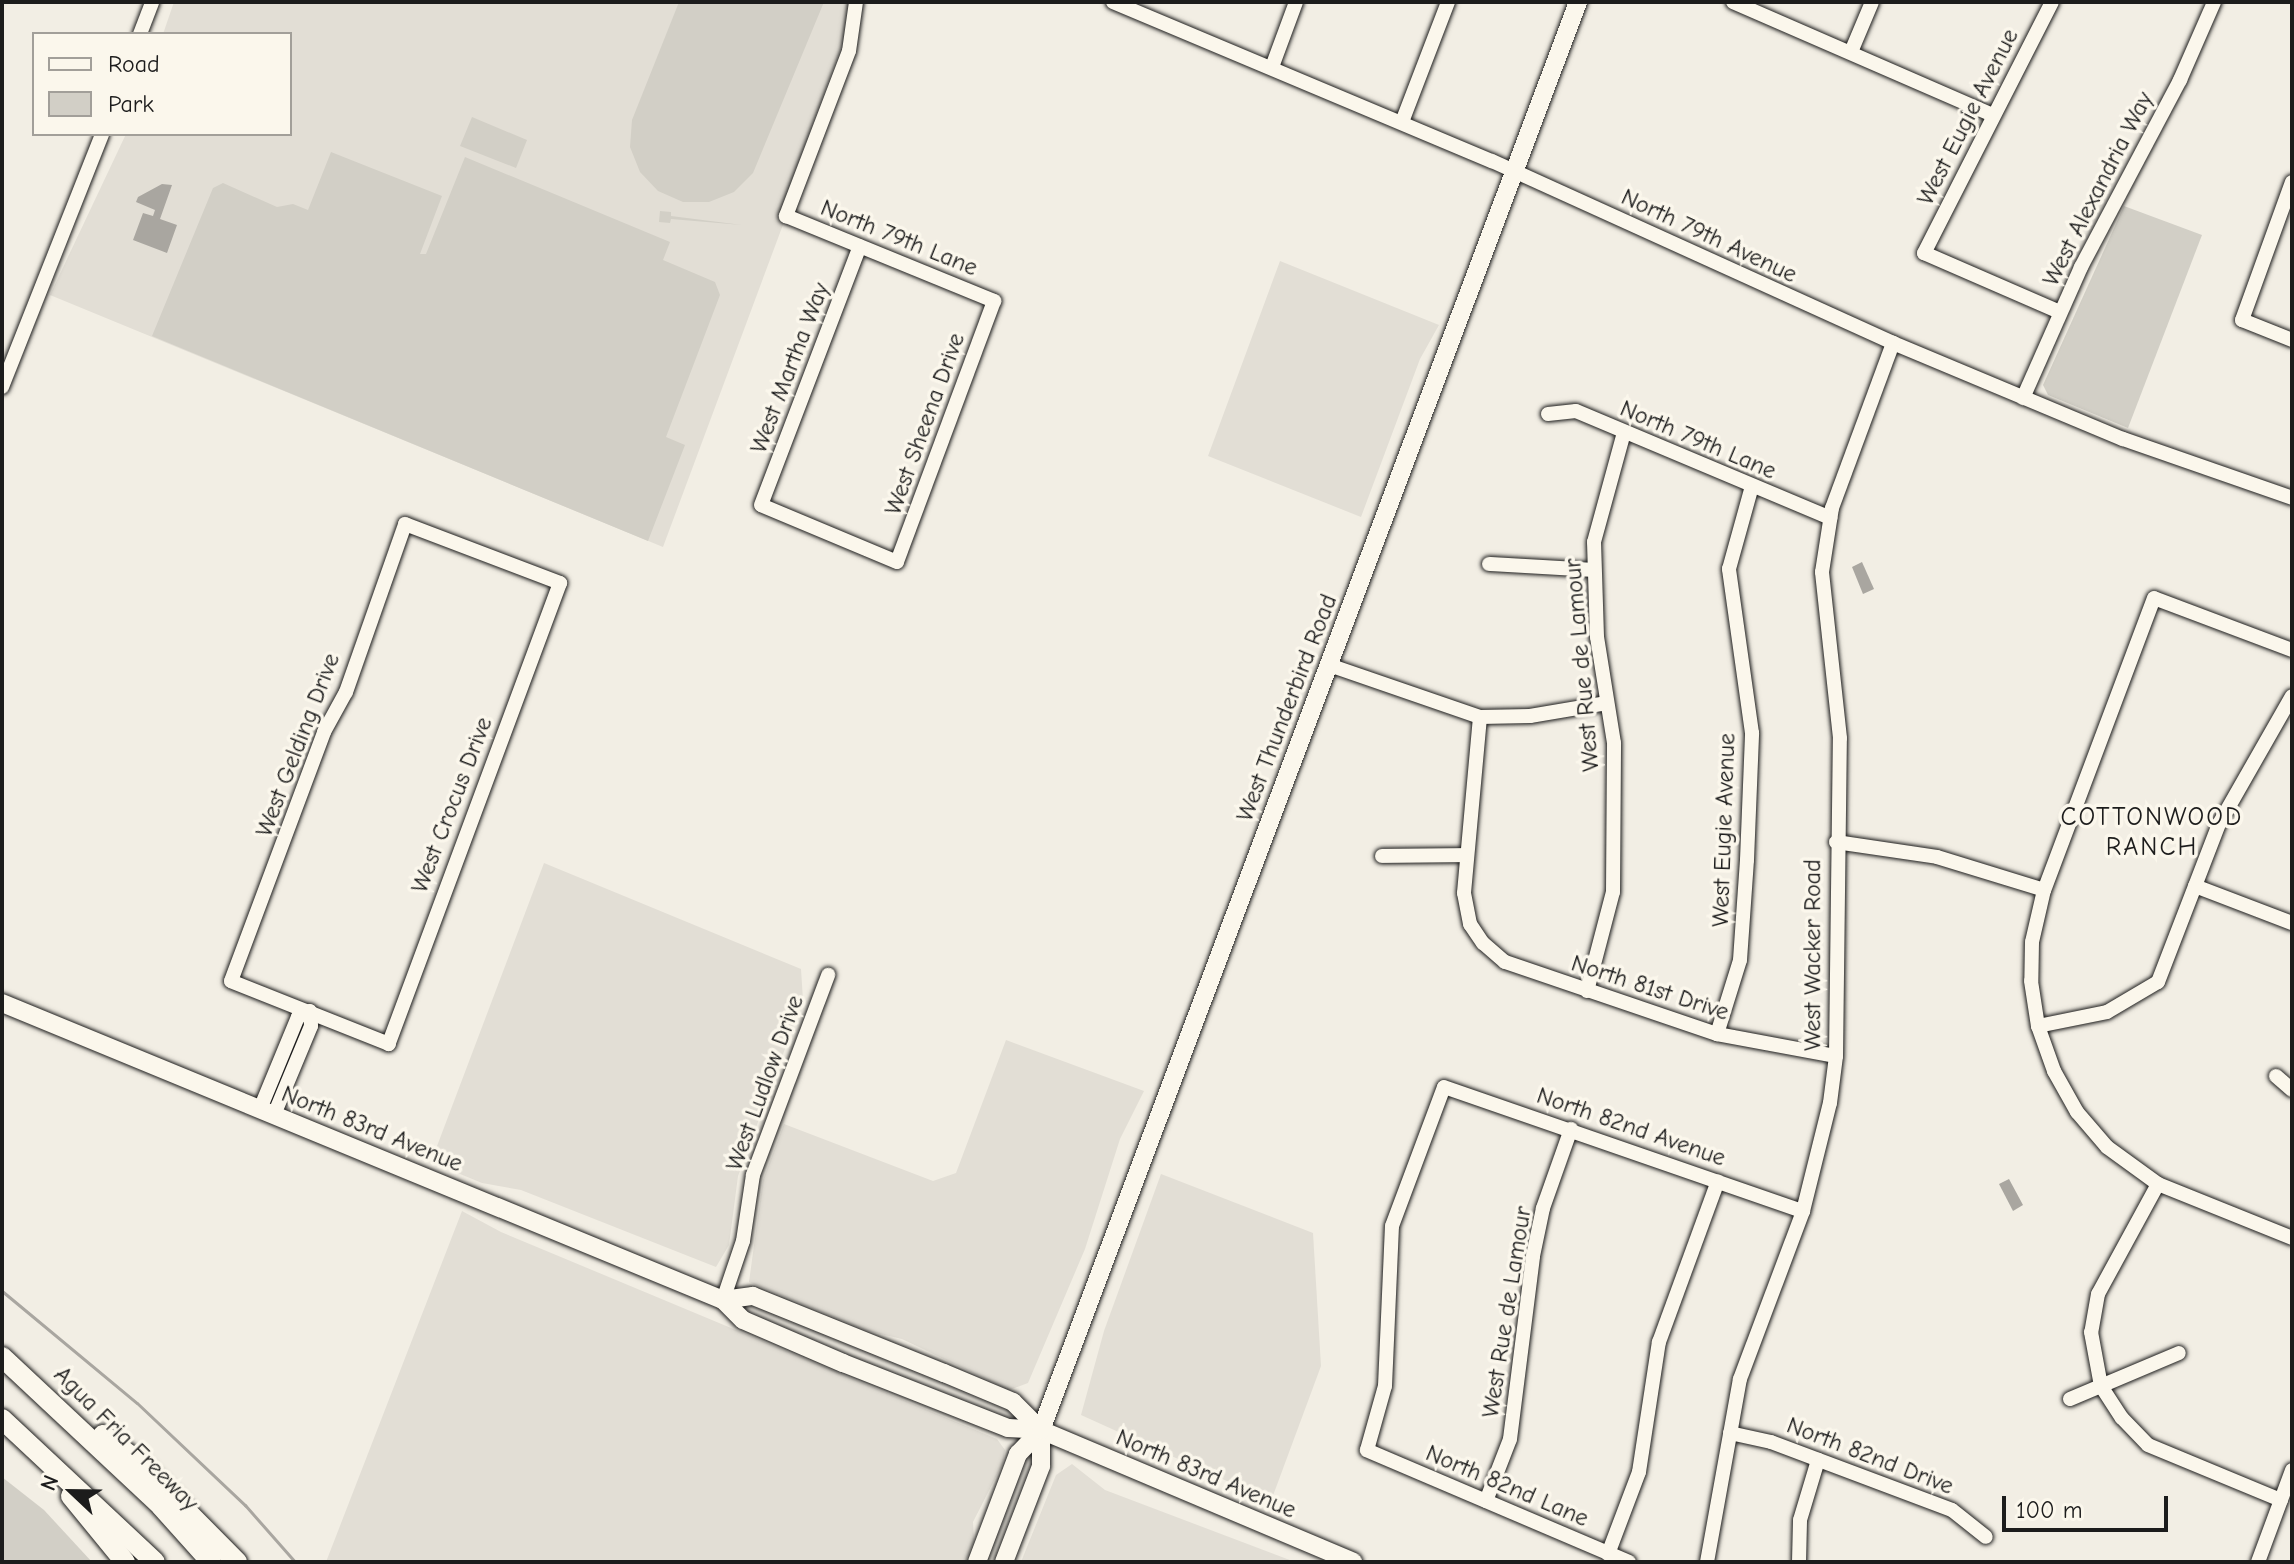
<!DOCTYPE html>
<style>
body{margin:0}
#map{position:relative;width:2294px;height:1564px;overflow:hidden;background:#f2eee4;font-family:"Comic Neue",sans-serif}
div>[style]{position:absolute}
.built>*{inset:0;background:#e2ded5}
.green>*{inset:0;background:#d2cfc6}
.water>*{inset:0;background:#a9a6a0}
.stream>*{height:3px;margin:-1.5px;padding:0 1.5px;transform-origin:1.5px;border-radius:1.5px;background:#a9a6a0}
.roads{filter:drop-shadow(0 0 2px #1c1c1c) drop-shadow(0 0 2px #1c1c1c)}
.minor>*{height:14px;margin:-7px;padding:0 7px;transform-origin:7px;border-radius:7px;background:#fbf7ec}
.major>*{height:18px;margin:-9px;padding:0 9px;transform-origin:9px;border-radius:9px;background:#fbf7ec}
.highway>*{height:20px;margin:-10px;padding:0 10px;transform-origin:10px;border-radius:10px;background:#fbf7ec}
span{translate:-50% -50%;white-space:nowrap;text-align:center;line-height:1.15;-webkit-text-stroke:7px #fbf7ec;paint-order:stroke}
.street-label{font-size:24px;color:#1c1c1c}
.neighbourhood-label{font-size:26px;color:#1c1c1c;letter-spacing:2px}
.frame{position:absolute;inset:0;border:4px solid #1c1c1c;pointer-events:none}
.legend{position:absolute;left:32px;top:32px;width:260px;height:104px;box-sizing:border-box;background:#fbf7ec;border:2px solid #a29f99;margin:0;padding:10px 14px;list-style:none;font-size:24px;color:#1c1c1c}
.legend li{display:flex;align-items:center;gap:16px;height:40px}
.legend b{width:40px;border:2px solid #a29f99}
.north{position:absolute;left:32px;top:1452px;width:80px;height:80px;-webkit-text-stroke:6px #fbf7ec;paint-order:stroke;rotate:292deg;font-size:22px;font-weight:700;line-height:32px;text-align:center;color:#1c1c1c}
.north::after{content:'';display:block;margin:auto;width:28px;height:36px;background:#1c1c1c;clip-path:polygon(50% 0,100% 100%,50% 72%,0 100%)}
.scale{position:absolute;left:2002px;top:1496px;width:166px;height:36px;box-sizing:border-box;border:4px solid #1c1c1c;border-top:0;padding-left:10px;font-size:24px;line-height:28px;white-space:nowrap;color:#1c1c1c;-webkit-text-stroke:6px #fbf7ec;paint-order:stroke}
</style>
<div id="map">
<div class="built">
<div style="clip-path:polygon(174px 2px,849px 2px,845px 37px,781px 209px,784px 222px,663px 547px,50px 295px,126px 134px,290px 134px,290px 34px,163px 34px)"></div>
<div style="clip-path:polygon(1280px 261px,1439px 325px,1420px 359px,1361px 517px,1208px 456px)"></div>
<div style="clip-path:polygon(544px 863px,801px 969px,803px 1000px,738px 1176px,729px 1245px,716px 1267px,521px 1190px,482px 1183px,431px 1162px)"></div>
<div style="clip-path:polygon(1006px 1040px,1144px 1091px,1120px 1139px,1085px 1249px,1028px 1383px,1009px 1390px,902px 1339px,868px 1331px,749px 1282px,763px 1180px,784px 1124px,933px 1181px,956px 1173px)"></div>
<div style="clip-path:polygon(1161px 1174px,1313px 1233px,1321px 1366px,1271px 1501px,1081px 1415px,1104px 1331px)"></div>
<div style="clip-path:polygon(462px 1211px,501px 1232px,997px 1439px,1005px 1450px,1003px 1463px,973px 1522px,974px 1541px,965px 1562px,326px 1562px)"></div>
<div style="clip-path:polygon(1072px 1464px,1105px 1490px,1295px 1562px,1021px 1562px,1056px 1475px)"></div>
</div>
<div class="green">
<div style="clip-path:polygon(679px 2px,824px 2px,753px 173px,734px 192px,709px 202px,683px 202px,658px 191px,640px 172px,630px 147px,632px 120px)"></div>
<div style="clip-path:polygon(472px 117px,527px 140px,516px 168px,460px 146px)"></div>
<div style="clip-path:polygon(331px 152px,442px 196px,420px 254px,426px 254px,465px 157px,670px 242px,663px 260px,715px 282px,720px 295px,666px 437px,685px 445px,648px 541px,152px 336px,213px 188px,223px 183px,277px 207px,293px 204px,308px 210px)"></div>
<div style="clip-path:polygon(2124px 206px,2202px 235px,2128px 428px,2048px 395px,2043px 385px)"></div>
<div style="clip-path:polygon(660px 211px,671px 212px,671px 216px,742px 225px,671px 219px,670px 223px,659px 222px)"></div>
<div style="clip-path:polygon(2px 1477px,44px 1510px,92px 1562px,2px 1562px)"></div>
</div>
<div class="water">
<div style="clip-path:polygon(162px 184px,172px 185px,160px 219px,177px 225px,167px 253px,133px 240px,143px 213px,153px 216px,155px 210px,136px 202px,138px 197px)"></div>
<div style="clip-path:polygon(1862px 562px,1874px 589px,1863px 594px,1852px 567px)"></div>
<div style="clip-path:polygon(2009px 1179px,2023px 1205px,2013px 1211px,1999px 1184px)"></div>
</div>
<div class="stream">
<div style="left:2px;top:1291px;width:175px;rotate:39.7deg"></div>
<div style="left:137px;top:1403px;width:149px;rotate:43.4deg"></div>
<div style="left:245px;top:1505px;width:76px;rotate:48.7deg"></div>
</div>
<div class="roads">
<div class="minor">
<div style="left:856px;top:2px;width:49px;rotate:98.1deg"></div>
<div style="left:849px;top:51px;width:177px;rotate:110.9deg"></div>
<div style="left:786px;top:216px;width:225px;rotate:22.2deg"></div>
<div style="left:994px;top:301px;width:278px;rotate:110.4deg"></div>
<div style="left:897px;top:562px;width:147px;rotate:-157.3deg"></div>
<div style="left:761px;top:505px;width:277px;rotate:-69.1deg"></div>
<div style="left:1113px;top:2px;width:411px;rotate:22.8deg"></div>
<div style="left:1492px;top:161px;width:440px;rotate:24.4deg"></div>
<div style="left:1893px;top:343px;width:249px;rotate:22.7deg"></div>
<div style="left:2123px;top:439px;width:179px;rotate:19.2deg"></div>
<div style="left:1733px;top:2px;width:281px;rotate:23.5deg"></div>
<div style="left:2052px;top:2px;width:282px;rotate:117deg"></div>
<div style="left:1924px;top:253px;width:148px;rotate:23.5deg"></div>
<div style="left:140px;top:34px;width:34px;rotate:-69deg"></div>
<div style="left:1851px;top:52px;width:54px;rotate:-67.2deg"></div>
<div style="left:1272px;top:67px;width:69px;rotate:-69.7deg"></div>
<div style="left:1402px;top:122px;width:129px;rotate:-69deg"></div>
<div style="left:2292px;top:182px;width:147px;rotate:109.9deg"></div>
<div style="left:2242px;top:320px;width:54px;rotate:21.8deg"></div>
<div style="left:2px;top:387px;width:272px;rotate:-68.4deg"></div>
<div style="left:2023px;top:398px;width:143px;rotate:-66.1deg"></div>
<div style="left:2081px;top:267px;width:212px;rotate:-62.1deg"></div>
<div style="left:2180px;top:80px;width:85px;rotate:-66.4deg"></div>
<div style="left:1548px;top:414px;width:28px;rotate:-6deg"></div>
<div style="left:1576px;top:411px;width:276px;rotate:22.8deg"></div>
<div style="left:405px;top:524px;width:166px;rotate:20.8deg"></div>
<div style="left:560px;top:583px;width:492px;rotate:110.4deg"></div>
<div style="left:389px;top:1044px;width:170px;rotate:-158.3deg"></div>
<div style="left:231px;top:981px;width:266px;rotate:-69.5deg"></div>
<div style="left:324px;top:732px;width:46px;rotate:-61.2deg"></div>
<div style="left:346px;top:692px;width:178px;rotate:-70.6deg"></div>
<div style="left:1489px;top:564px;width:103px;rotate:3.3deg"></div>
<div style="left:2292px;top:650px;width:147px;rotate:-159.4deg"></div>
<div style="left:2154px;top:598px;width:312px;rotate:110.6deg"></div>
<div style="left:2044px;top:890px;width:53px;rotate:103deg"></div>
<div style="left:2032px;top:942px;width:39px;rotate:91deg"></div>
<div style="left:2031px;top:981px;width:46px;rotate:81.2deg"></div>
<div style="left:2038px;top:1026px;width:48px;rotate:70.4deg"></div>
<div style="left:2054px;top:1071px;width:47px;rotate:60.7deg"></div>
<div style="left:2077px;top:1112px;width:46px;rotate:49.4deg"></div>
<div style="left:2107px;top:1147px;width:63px;rotate:36deg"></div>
<div style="left:2158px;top:1184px;width:144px;rotate:21.9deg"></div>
<div style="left:1329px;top:665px;width:160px;rotate:19deg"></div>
<div style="left:1480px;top:717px;width:50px;rotate:-1.1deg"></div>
<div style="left:1530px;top:716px;width:78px;rotate:-9.6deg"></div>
<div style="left:1480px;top:717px;width:177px;rotate:95.2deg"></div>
<div style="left:1464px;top:893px;width:32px;rotate:79deg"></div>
<div style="left:1470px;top:924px;width:23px;rotate:56deg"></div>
<div style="left:1483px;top:943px;width:29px;rotate:41deg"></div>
<div style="left:1505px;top:962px;width:224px;rotate:18.8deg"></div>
<div style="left:1717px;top:1034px;width:121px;rotate:10.5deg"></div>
<div style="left:1836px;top:842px;width:102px;rotate:8.4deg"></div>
<div style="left:1937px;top:857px;width:112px;rotate:17.1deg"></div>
<div style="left:1382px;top:856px;width:84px;rotate:-0.7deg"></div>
<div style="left:2195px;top:886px;width:104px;rotate:20.9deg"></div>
<div style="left:1587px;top:991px;width:102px;rotate:-75.3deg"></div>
<div style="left:1613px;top:892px;width:149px;rotate:-89.6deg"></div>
<div style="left:1614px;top:743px;width:107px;rotate:-99.1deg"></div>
<div style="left:1597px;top:637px;width:95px;rotate:-91.8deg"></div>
<div style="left:1594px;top:542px;width:114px;rotate:-74.7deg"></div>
<div style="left:2038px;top:1026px;width:70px;rotate:-11.5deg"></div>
<div style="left:2107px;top:1012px;width:59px;rotate:-30.5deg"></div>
<div style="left:2158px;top:982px;width:169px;rotate:-68.9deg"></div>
<div style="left:2219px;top:824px;width:147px;rotate:-60.3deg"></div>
<div style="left:1717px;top:1034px;width:77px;rotate:-72.7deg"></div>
<div style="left:1740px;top:960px;width:100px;rotate:-86deg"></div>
<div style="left:1747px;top:860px;width:127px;rotate:-87.7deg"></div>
<div style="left:1752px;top:733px;width:166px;rotate:-98deg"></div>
<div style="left:1729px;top:569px;width:86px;rotate:-74.5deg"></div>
<div style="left:2276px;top:1076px;width:21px;rotate:41deg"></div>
<div style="left:260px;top:1109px;width:100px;rotate:-67.6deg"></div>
<div style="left:298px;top:1017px;width:13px;rotate:-27deg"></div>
<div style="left:310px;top:1011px;width:15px;rotate:86deg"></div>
<div style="left:311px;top:1026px;width:96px;rotate:112.6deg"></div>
<div style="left:2158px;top:1184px;width:125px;rotate:118.6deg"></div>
<div style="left:2098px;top:1294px;width:39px;rotate:100deg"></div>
<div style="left:2091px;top:1332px;width:55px;rotate:79.5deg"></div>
<div style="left:2101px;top:1386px;width:38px;rotate:57deg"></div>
<div style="left:2122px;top:1418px;width:37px;rotate:46deg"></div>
<div style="left:2148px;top:1445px;width:144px;rotate:22.5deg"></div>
<div style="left:723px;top:1300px;width:62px;rotate:-71.3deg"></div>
<div style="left:743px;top:1241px;width:67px;rotate:-81.4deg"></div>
<div style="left:753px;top:1175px;width:214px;rotate:-69.4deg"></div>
<div style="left:2070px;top:1399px;width:118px;rotate:-22.9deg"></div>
<div style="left:1730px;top:1433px;width:42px;rotate:12.4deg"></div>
<div style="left:1771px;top:1442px;width:193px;rotate:20.6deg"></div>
<div style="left:1952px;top:1510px;width:43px;rotate:38.5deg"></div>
<div style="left:1486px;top:1501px;width:66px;rotate:-68.8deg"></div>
<div style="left:1510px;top:1439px;width:184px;rotate:-82.8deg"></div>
<div style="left:1533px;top:1256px;width:49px;rotate:-78.2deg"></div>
<div style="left:1543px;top:1208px;width:84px;rotate:-70.5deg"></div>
<div style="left:1608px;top:1554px;width:88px;rotate:-69.3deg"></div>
<div style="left:1639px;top:1472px;width:132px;rotate:-81.3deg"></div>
<div style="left:1659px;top:1342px;width:171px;rotate:-69.9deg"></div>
<div style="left:1629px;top:1562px;width:285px;rotate:-156.9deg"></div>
<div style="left:1367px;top:1450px;width:66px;rotate:-74.3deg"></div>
<div style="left:1385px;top:1386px;width:160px;rotate:-87.5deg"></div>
<div style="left:1392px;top:1226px;width:148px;rotate:-69.5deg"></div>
<div style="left:1444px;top:1087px;width:380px;rotate:19.1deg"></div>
<div style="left:1707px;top:1562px;width:186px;rotate:-79.8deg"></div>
<div style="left:1740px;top:1379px;width:179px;rotate:-69.4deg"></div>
<div style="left:1803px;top:1211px;width:111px;rotate:-76deg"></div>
<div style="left:1830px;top:1103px;width:47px;rotate:-82.7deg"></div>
<div style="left:1836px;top:1056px;width:318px;rotate:-89.3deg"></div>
<div style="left:1840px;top:738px;width:167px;rotate:-96.2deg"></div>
<div style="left:1822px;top:572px;width:65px;rotate:-81.1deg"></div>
<div style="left:1832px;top:508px;width:176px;rotate:-69.7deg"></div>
<div style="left:1799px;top:1562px;width:42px;rotate:-88.6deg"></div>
<div style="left:1800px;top:1520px;width:63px;rotate:-73.3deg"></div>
<div style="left:2258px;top:1562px;width:98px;rotate:-69.7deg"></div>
</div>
<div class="major">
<div style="left:2px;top:1003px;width:780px;rotate:22.39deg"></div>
<div style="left:723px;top:1300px;width:28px;rotate:45deg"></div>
<div style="left:743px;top:1320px;width:109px;rotate:23.3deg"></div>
<div style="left:843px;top:1363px;width:177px;rotate:21.5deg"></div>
<div style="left:1008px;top:1428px;width:33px;rotate:3deg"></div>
<div style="left:1041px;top:1430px;width:339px;rotate:22.9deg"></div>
<div style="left:723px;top:1300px;width:30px;rotate:-8deg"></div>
<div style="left:753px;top:1296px;width:206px;rotate:22deg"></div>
<div style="left:944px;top:1373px;width:75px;rotate:22.8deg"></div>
<div style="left:1013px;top:1402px;width:40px;rotate:45deg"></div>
<div style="left:977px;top:1562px;width:116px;rotate:-69.2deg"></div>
<div style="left:1018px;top:1454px;width:33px;rotate:-46deg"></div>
<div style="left:1004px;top:1562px;width:103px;rotate:-68.9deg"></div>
<div style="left:1041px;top:1466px;width:36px;rotate:-90deg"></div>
<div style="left:1041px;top:1430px;width:1526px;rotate:-69.39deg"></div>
</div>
<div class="highway">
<div style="left:2px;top:1357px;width:218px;rotate:43.1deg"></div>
<div style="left:161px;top:1506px;width:75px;rotate:48.2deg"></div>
<div style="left:2px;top:1419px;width:209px;rotate:43.1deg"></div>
<div style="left:103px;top:1435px;width:41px;rotate:37.1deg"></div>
<div style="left:136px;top:1460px;width:144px;rotate:45.3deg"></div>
<div style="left:71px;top:1496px;width:85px;rotate:50.7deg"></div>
</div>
</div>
<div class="street-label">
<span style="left:1968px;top:117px;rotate:-63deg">West Eugie Avenue</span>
<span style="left:2098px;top:189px;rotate:-63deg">West Alexandria Way</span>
<span style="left:1709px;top:236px;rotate:25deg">North 79th Avenue</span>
<span style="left:899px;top:238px;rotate:22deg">North 79th Lane</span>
<span style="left:790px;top:368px;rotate:-69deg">West Martha Way</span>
<span style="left:925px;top:424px;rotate:-70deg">West Sheena Drive</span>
<span style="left:1698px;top:440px;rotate:23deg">North 79th Lane</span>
<span style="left:1582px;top:665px;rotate:-95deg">West Rue de Lamour</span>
<span style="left:1287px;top:708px;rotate:-69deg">West Thunderbird Road</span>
<span style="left:298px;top:745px;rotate:-69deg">West Gelding Drive</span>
<span style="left:452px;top:805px;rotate:-69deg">West Crocus Drive</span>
<span style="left:1724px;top:830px;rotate:-88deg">West Eugie Avenue</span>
<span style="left:1813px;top:955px;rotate:-90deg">West Wacker Road</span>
<span style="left:1650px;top:988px;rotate:18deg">North 81st Drive</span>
<span style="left:765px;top:1083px;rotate:-70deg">West Ludlow Drive</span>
<span style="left:1631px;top:1127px;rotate:19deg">North 82nd Avenue</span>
<span style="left:372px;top:1129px;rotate:22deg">North 83rd Avenue</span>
<span style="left:1507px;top:1312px;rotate:-81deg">West Rue de Lamour</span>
<span style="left:126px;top:1439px;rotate:45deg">Agua Fria Freeway</span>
<span style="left:1870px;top:1456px;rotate:21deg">North 82nd Drive</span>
<span style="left:1206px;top:1474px;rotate:23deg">North 83rd Avenue</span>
<span style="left:1507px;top:1486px;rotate:23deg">North 82nd Lane</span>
</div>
<div class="neighbourhood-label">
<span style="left:2152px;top:833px">COTTONWOOD<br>RANCH</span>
</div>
<div class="frame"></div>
<ul class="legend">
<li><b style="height:10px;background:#fbf7ec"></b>Road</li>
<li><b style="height:22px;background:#d2cfc6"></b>Park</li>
</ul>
<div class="north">N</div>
<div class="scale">100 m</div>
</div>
